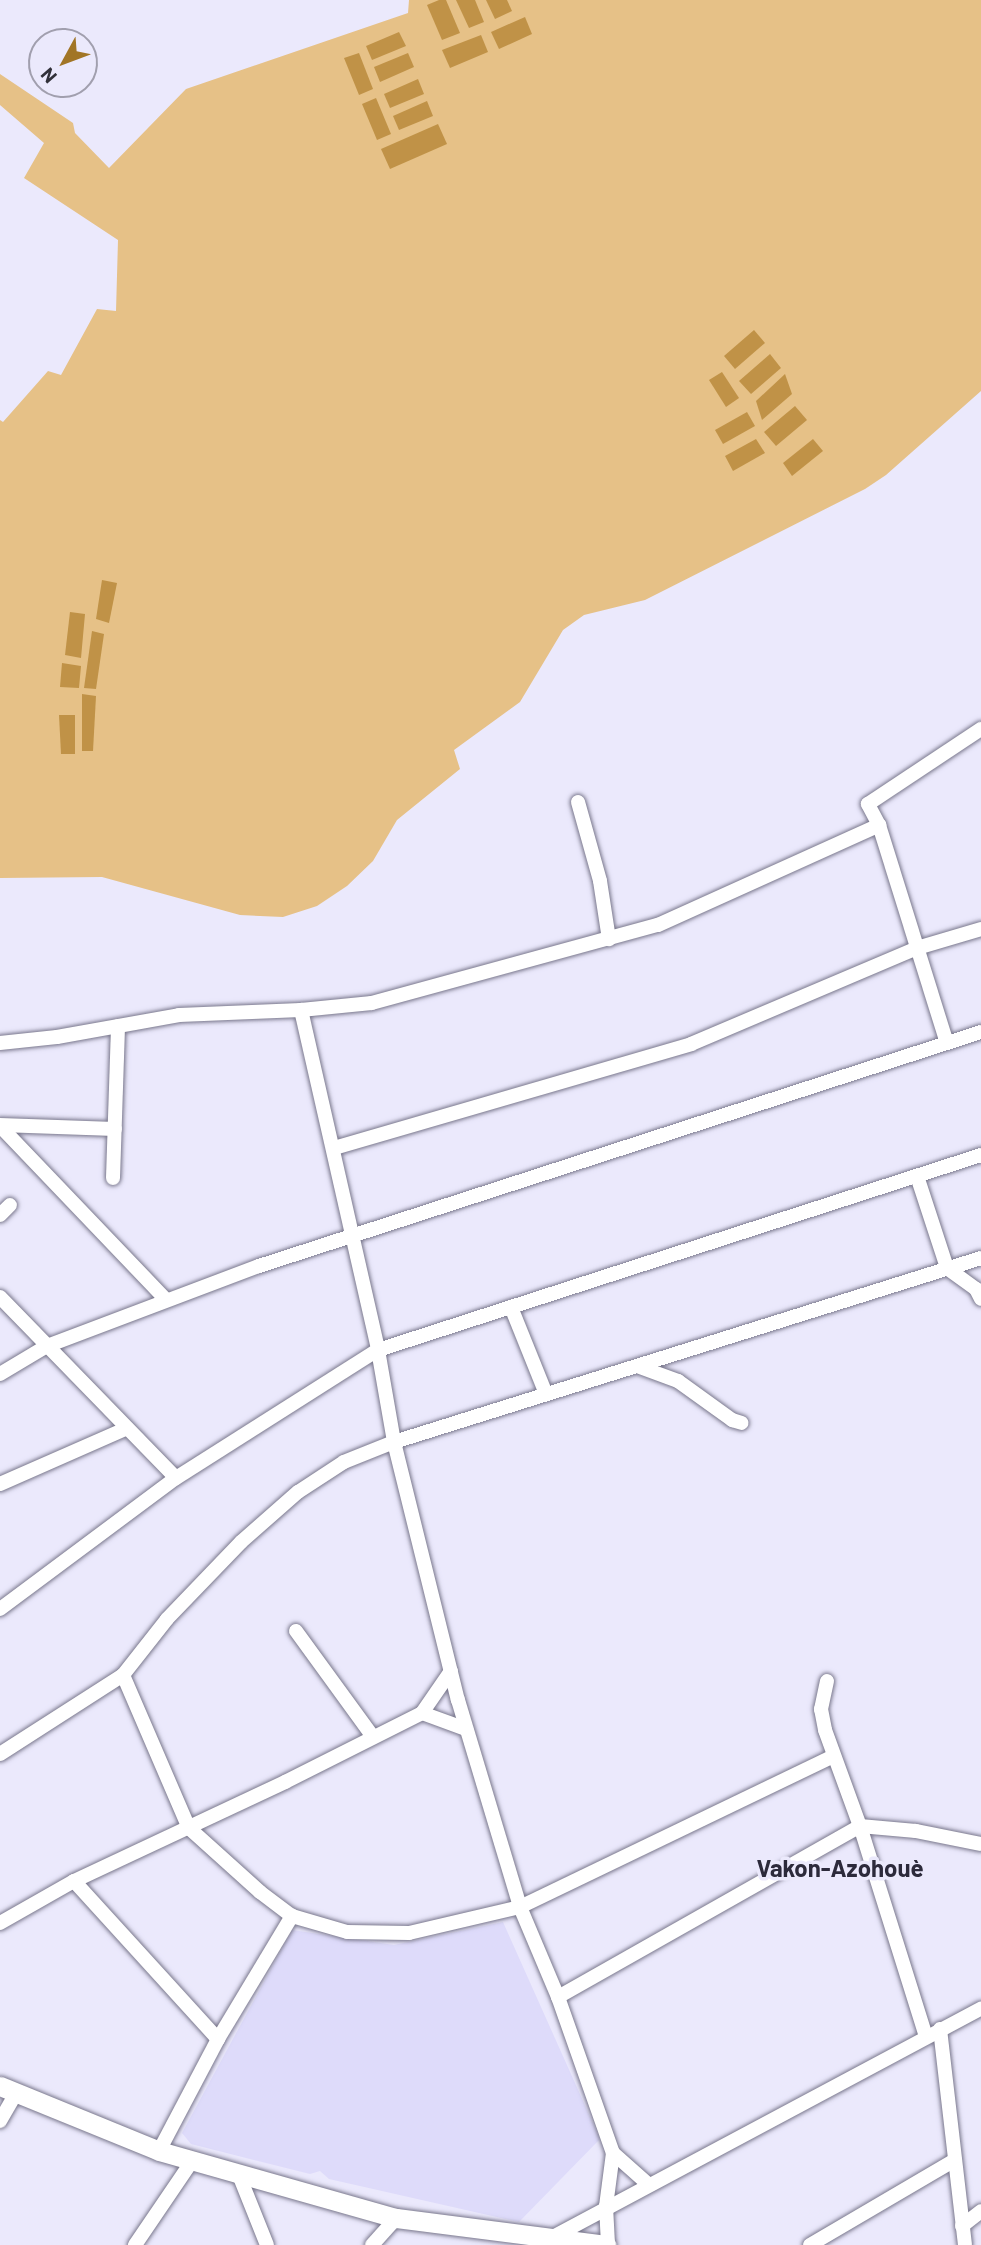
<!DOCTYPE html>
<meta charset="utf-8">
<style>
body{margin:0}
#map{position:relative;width:981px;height:2245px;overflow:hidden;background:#ebe9fc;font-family:Barlow,sans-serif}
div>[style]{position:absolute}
.built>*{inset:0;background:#dedbfa}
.green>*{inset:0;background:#e6c187}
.water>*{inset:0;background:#c09247}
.roads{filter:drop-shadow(0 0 2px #79778c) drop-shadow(0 0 2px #79778c)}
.street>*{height:14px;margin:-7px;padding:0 7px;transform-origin:7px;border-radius:7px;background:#fff}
.secondary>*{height:19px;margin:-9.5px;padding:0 9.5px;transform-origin:9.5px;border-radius:9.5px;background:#fff}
span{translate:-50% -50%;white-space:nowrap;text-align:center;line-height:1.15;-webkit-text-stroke:7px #ebe9fc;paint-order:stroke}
.quarter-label{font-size:24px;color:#2c2a3b;font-weight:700}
.north{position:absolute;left:28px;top:28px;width:70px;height:70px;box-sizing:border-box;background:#ebe9fc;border:2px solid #a19fae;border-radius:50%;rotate:229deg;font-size:19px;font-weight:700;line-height:28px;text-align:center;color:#313039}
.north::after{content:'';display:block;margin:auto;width:24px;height:32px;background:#a17526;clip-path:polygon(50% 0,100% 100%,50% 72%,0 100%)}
</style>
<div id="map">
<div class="built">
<div style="clip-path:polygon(503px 1922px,600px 2139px,519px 2222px,329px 2179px,320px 2171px,310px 2174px,191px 2144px,182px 2133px,292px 1930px,394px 1945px)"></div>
</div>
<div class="green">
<div style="clip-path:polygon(409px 0,981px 0,981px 391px,886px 475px,865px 489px,645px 600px,584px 615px,563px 630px,520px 702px,454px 750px,460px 769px,397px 820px,373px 861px,347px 886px,317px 906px,283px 917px,240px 915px,102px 877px,0 878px,0 420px,3px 422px,48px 371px,61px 375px,97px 309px,116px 311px,118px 240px,24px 178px,44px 143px,0 105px,0 74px,73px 123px,75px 133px,109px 168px,186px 89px,408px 13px)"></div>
</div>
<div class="water">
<div style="clip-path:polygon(439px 0,446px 0,460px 33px,442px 40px,427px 5px)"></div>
<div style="clip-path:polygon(456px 0,475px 0,484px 22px,469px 28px)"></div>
<div style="clip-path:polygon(486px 0,507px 0,512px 11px,495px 19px)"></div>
<div style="clip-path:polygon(525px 17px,532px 34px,499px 49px,491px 32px)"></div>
<div style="clip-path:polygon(399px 32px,406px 46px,372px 60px,366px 46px)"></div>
<div style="clip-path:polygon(481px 35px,488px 52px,450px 68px,442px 50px)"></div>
<div style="clip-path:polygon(359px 53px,373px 89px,359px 95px,344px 58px)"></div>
<div style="clip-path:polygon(408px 53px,414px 67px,380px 82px,374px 67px)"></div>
<div style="clip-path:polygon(418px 79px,424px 94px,390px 108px,384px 94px)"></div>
<div style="clip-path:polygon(376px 98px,391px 134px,377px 140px,362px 104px)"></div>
<div style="clip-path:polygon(427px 101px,433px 116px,399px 130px,393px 116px)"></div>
<div style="clip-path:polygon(438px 124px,447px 144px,390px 169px,381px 149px)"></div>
<div style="clip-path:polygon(754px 330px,765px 343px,735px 369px,724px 356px)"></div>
<div style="clip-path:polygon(770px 354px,781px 368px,751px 394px,739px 381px)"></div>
<div style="clip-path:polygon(722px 372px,739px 398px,726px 407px,709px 380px)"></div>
<div style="clip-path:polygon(785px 374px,792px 394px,762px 420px,756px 401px)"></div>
<div style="clip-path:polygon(795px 406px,807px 420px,776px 446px,764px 432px)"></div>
<div style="clip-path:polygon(747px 412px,755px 426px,723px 444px,715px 430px)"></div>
<div style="clip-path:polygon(756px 439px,765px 453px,733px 471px,725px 456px)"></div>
<div style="clip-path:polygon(813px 439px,823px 451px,792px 476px,783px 463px)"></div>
<div style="clip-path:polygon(102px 580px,117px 583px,109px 623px,96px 619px)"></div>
<div style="clip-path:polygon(70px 612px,85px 614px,81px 658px,65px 655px)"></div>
<div style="clip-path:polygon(92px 631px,104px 634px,96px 689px,84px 688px)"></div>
<div style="clip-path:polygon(62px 663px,81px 666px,79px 688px,60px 687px)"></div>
<div style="clip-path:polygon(82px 694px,96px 696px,93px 751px,82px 751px)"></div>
<div style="clip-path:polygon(59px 715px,75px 715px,75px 754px,61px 754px)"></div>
</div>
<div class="roads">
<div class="street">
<div style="left:578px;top:802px;width:82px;rotate:74.4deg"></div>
<div style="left:600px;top:881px;width:59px;rotate:81.2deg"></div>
<div style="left:879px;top:825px;width:228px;rotate:72.7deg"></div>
<div style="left:301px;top:1010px;width:349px;rotate:77.2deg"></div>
<div style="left:378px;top:1350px;width:93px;rotate:80.1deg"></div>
<div style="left:394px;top:1442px;width:266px;rotate:76.1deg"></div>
<div style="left:458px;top:1700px;width:216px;rotate:73.3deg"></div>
<div style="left:520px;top:1907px;width:98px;rotate:67.1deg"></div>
<div style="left:558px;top:1997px;width:165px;rotate:70.6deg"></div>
<div style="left:613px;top:2153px;width:53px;rotate:97.5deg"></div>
<div style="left:606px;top:2206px;width:39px;rotate:87deg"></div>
<div style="left:0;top:1043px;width:57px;rotate:-6deg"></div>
<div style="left:57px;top:1037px;width:124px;rotate:-10.2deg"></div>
<div style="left:179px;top:1015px;width:122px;rotate:-2.3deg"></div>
<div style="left:301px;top:1010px;width:71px;rotate:-5.6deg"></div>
<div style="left:372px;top:1003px;width:296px;rotate:-15.3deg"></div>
<div style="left:658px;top:925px;width:243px;rotate:-24.3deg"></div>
<div style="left:879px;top:825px;width:24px;rotate:-118deg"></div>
<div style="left:868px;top:804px;width:136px;rotate:-33.6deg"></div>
<div style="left:0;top:1125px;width:115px;rotate:2deg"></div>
<div style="left:0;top:1126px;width:240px;rotate:46.3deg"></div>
<div style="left:334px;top:1148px;width:372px;rotate:-16.2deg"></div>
<div style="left:691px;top:1044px;width:246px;rotate:-23deg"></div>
<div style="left:917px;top:948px;width:67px;rotate:-16.5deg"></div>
<div style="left:917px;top:1176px;width:97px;rotate:71.9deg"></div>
<div style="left:947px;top:1268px;width:36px;rotate:36deg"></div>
<div style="left:976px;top:1289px;width:11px;rotate:63deg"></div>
<div style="left:113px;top:1178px;width:152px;rotate:-88.1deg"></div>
<div style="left:0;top:1215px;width:14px;rotate:-45deg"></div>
<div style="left:0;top:1297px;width:252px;rotate:45.8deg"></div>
<div style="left:511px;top:1307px;width:94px;rotate:68.1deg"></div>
<div style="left:637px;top:1366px;width:44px;rotate:20.1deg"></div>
<div style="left:678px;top:1381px;width:67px;rotate:35.8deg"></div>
<div style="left:732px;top:1420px;width:10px;rotate:17deg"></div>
<div style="left:0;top:1374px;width:55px;rotate:-30.8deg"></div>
<div style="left:47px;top:1346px;width:227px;rotate:-20.7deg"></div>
<div style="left:259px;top:1266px;width:759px;rotate:-17.96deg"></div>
<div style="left:0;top:1484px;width:137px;rotate:-23.7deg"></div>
<div style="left:0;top:1609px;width:219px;rotate:-36.7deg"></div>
<div style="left:176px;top:1478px;width:239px;rotate:-32.4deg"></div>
<div style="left:378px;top:1350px;width:634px;rotate:-17.92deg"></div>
<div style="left:296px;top:1631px;width:131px;rotate:54deg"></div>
<div style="left:123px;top:1675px;width:167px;rotate:66.7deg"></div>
<div style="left:189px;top:1828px;width:96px;rotate:42deg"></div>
<div style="left:260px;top:1892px;width:40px;rotate:37deg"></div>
<div style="left:292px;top:1916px;width:57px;rotate:16.2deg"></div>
<div style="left:347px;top:1932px;width:62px;rotate:0.9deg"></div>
<div style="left:409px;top:1933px;width:114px;rotate:-13.2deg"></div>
<div style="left:520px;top:1907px;width:348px;rotate:-25.7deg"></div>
<div style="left:827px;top:1681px;width:29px;rotate:102deg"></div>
<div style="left:821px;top:1709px;width:21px;rotate:79deg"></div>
<div style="left:825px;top:1730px;width:102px;rotate:70deg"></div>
<div style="left:860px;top:1826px;width:221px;rotate:72.6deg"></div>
<div style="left:422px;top:1713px;width:47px;rotate:20deg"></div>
<div style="left:0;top:1754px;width:146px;rotate:-32.7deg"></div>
<div style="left:123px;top:1675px;width:71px;rotate:-51.8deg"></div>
<div style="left:167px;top:1619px;width:107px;rotate:-46.1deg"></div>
<div style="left:241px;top:1542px;width:76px;rotate:-41.3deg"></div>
<div style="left:298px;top:1492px;width:55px;rotate:-33.1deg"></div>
<div style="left:344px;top:1462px;width:54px;rotate:-21.8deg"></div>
<div style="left:394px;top:1442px;width:615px;rotate:-17.4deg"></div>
<div style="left:74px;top:1881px;width:214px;rotate:47.7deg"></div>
<div style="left:0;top:1923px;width:85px;rotate:-29.6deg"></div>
<div style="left:74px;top:1881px;width:233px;rotate:-25.1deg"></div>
<div style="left:285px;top:1782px;width:153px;rotate:-26.7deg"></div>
<div style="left:422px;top:1713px;width:51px;rotate:-55.4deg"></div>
<div style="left:558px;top:1997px;width:347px;rotate:-29.5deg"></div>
<div style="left:860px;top:1826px;width:56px;rotate:5.1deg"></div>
<div style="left:916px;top:1831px;width:66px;rotate:11.3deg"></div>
<div style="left:940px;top:2029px;width:217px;rotate:83.4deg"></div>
<div style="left:0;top:2121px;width:34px;rotate:-60deg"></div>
<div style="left:159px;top:2151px;width:127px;rotate:-62.2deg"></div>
<div style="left:218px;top:2039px;width:144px;rotate:-59deg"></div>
<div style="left:613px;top:2153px;width:47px;rotate:41.5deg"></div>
<div style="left:239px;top:2175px;width:75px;rotate:68.2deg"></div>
<div style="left:962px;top:2226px;width:24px;rotate:-38deg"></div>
<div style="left:553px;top:2237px;width:485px;rotate:-28.1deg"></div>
<div style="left:135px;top:2245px;width:102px;rotate:-55.8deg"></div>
<div style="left:372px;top:2245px;width:36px;rotate:-48deg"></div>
<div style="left:810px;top:2245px;width:168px;rotate:-30.4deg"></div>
</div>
<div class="secondary">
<div style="left:0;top:2086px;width:172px;rotate:22.2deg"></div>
<div style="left:159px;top:2151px;width:246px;rotate:15.8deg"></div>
<div style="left:396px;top:2218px;width:212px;rotate:7.3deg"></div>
</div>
</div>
<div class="quarter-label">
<span style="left:840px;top:1868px">Vakon-Azohouè</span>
</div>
<div class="north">N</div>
</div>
